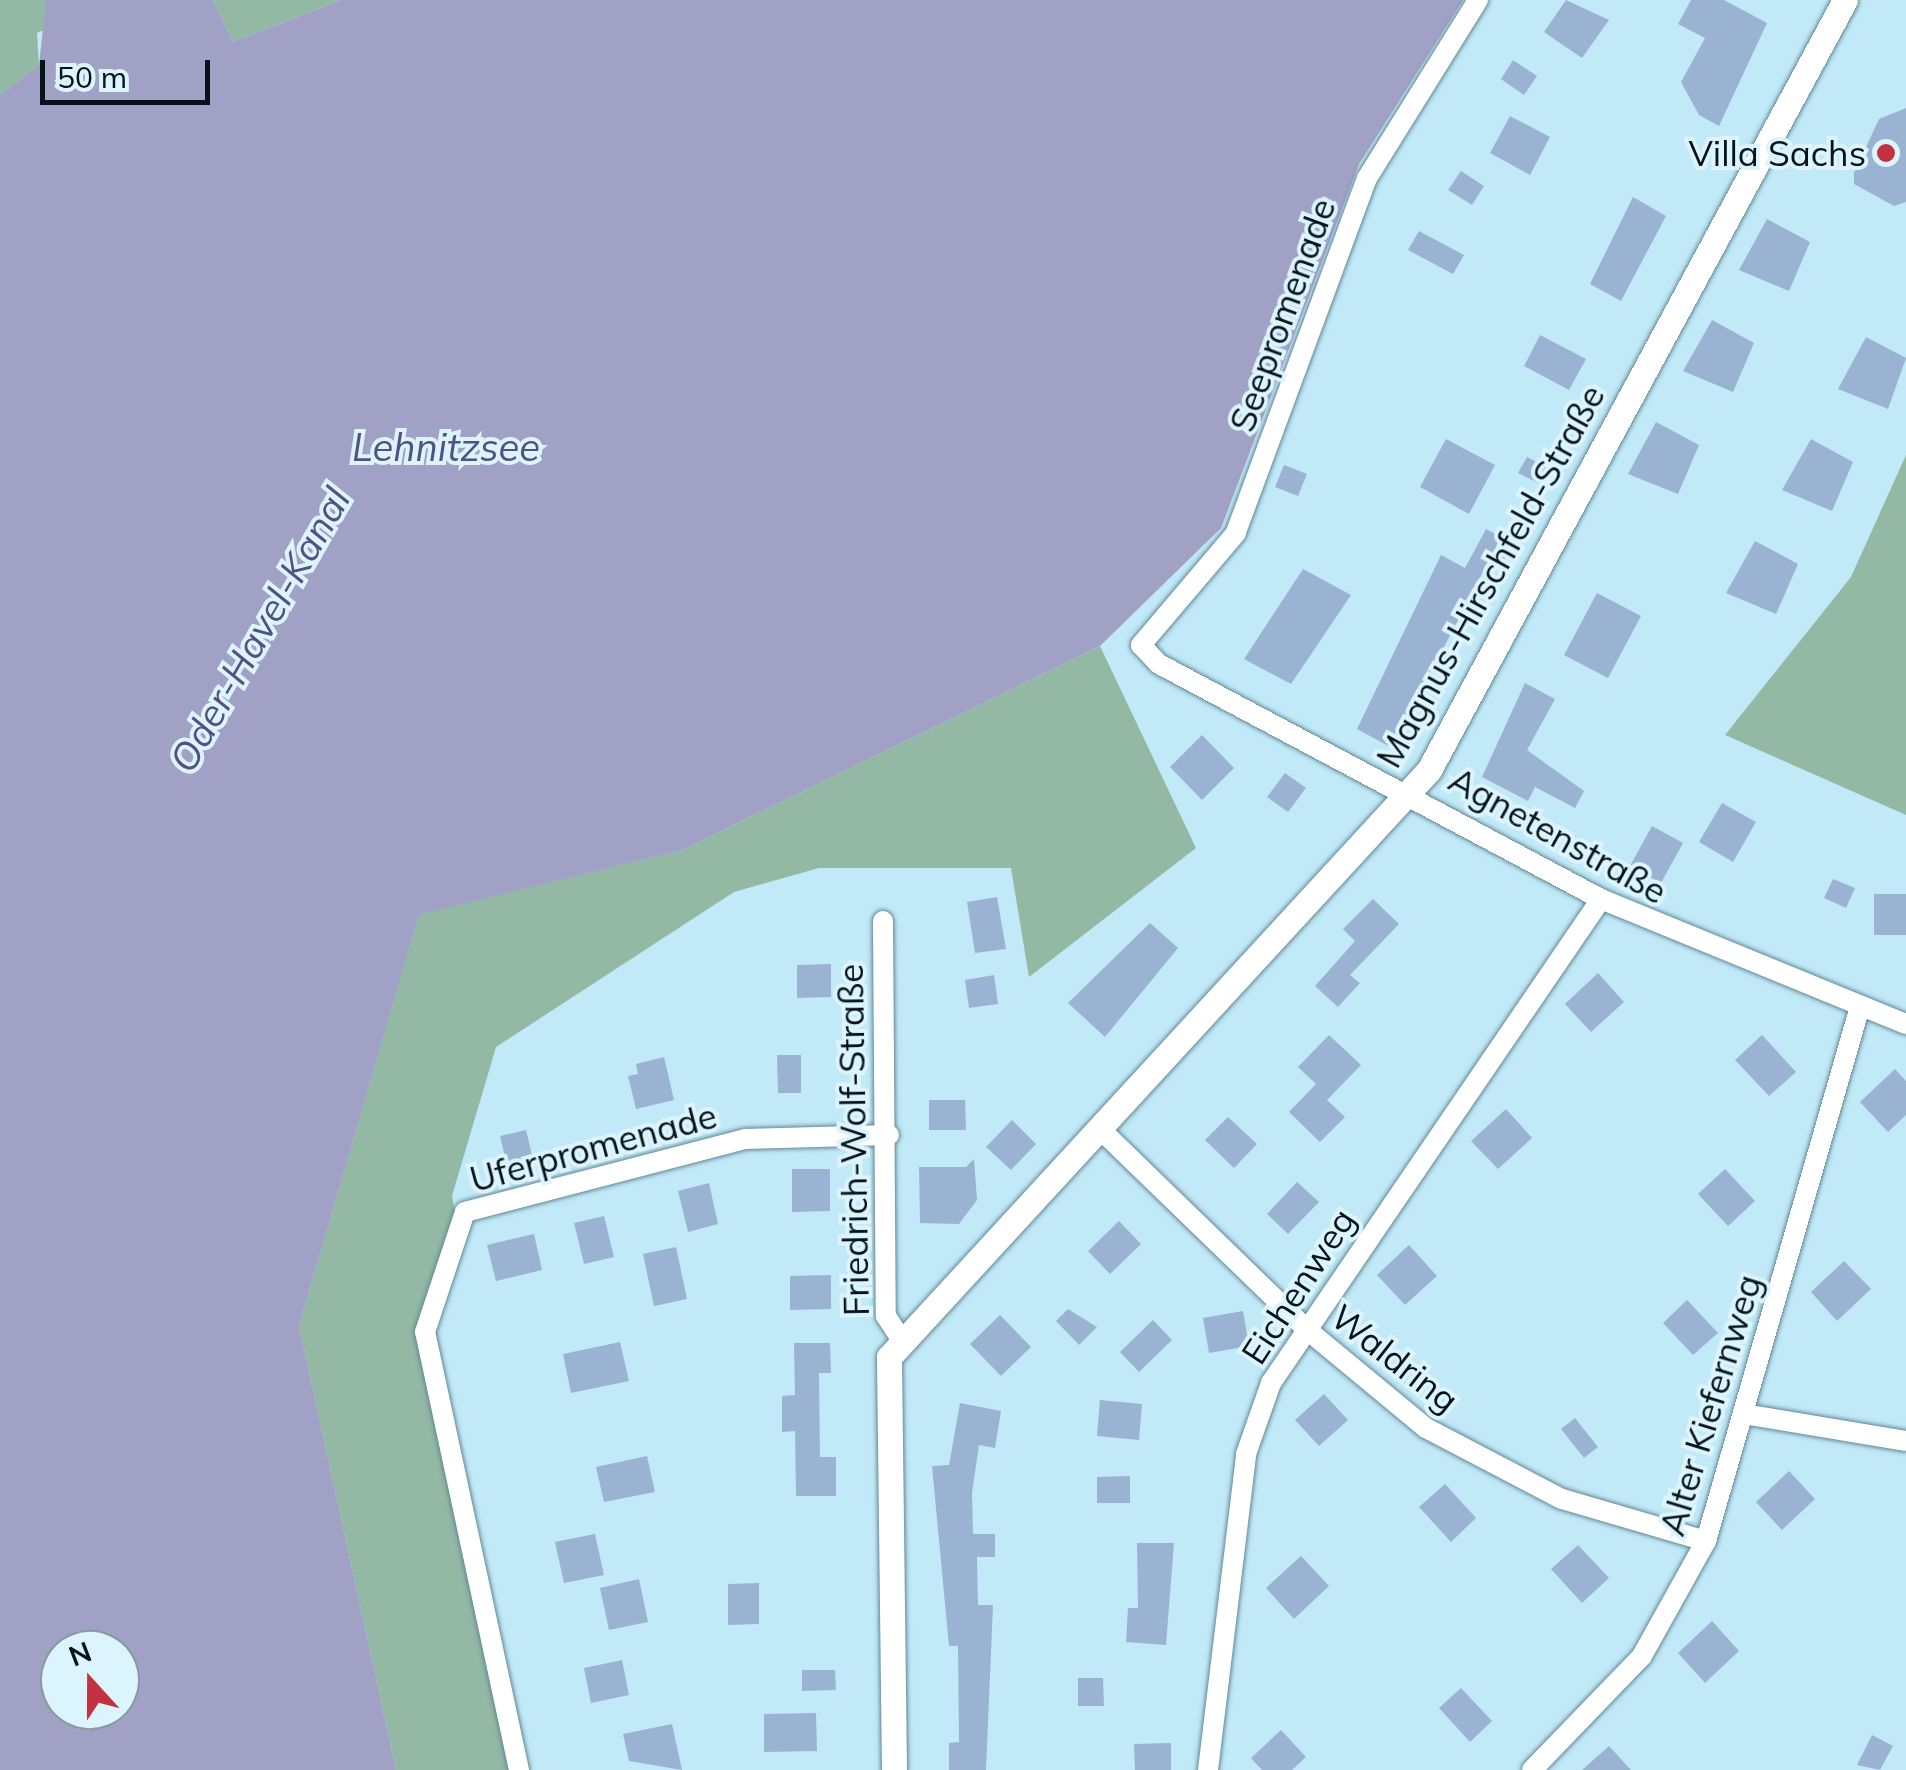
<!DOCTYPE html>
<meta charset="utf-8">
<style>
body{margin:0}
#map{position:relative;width:1906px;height:1770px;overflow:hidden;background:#c1e9f8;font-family:Mulish,sans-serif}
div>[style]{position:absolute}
.green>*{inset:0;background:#93b9a4}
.water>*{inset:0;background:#a1a1c5}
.building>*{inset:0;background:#9bb3d2}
.roads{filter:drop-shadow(0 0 2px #638896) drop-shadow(0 0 2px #638896)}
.minor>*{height:20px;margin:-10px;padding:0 10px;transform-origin:10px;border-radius:10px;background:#fff}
.tertiary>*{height:25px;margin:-12.5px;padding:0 12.5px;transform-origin:12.5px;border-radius:12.5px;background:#fff}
.dots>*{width:28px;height:28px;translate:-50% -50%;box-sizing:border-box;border:5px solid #dcf4fd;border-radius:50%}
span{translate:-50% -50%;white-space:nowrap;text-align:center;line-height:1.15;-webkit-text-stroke:8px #dcf4fd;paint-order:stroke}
.poi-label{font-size:35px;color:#06141a}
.right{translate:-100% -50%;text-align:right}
.street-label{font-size:35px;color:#06141a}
.water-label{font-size:38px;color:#545083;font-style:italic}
.north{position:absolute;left:40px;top:1630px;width:100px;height:100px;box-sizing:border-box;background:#dcf4fd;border:2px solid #869aa2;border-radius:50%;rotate:339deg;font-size:28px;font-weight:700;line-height:40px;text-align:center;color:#06141a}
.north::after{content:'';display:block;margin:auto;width:35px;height:45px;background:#c23240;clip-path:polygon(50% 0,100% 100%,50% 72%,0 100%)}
.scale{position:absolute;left:40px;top:60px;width:170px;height:45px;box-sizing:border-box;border:5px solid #06141a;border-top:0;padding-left:12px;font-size:30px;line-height:35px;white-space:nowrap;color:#06141a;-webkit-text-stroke:8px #dcf4fd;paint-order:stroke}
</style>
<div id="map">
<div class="green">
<div style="clip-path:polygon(0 0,46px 0,50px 27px,37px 33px,39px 65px,0 95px)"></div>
<div style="clip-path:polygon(213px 0,341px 0,233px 42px)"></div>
<div style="clip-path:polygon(1906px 455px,1906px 815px,1725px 735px,1851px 577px)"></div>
<div style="clip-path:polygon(1100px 646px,1196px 848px,1029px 977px,1011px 868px,819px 868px,734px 892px,496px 1047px,452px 1196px,461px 1245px,436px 1330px,512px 1770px,396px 1770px,299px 1326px,419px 914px,683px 850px)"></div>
</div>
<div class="water">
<div style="clip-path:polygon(evenodd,46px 0,213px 0,233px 42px,341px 0,1463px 0,1359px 164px,1221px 528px,1100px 646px,683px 850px,419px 915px,299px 1326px,396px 1770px,0 1770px,0 95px,39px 65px,46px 0,60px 1650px,120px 1650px,120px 1710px,60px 1710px,60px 1650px)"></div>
</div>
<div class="building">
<div style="clip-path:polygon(1566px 0,1609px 20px,1582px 58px,1544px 32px)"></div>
<div style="clip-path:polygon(1691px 0,1724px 0,1767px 23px,1719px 126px,1699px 115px,1681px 82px,1705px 38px,1678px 24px)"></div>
<div style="clip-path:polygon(1513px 60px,1537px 76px,1524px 95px,1501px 79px)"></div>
<div style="clip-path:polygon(1906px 108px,1906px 202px,1894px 206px,1854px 184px,1854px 173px,1879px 119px)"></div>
<div style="clip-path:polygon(1510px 116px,1550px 137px,1530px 175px,1490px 153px)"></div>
<div style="clip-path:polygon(1461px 171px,1484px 186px,1472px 205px,1448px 190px)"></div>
<div style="clip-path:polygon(1633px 197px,1666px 216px,1621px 301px,1590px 284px)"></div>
<div style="clip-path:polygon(1767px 219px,1810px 242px,1789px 291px,1739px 270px)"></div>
<div style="clip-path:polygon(1419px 231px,1464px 255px,1453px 274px,1408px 250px)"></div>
<div style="clip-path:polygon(1712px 320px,1754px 343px,1733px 392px,1683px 371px)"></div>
<div style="clip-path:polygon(1540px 335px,1586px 359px,1569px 390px,1524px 366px)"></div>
<div style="clip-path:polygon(1866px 337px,1906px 358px,1888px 409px,1838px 389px)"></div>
<div style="clip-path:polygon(1656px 422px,1699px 445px,1678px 494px,1628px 474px)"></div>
<div style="clip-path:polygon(1446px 439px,1495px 465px,1469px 514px,1420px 487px)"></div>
<div style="clip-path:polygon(1811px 439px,1853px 462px,1832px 511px,1782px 490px)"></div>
<div style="clip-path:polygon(1527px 457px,1552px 470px,1544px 486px,1518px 473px)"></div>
<div style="clip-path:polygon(1284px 465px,1307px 474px,1298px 496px,1275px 487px)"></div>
<div style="clip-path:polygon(1486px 529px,1513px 543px,1504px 560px,1492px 554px,1392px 748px,1357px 729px,1441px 555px,1465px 568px)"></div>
<div style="clip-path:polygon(1755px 541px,1798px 564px,1776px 614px,1726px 593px)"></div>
<div style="clip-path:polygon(1303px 569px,1351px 595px,1291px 684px,1244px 659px)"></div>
<div style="clip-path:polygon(1597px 593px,1641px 616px,1608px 678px,1564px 655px)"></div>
<div style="clip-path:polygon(1525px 683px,1555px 699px,1527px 750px,1584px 791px,1575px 808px,1535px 787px,1528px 801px,1482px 777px)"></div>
<div style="clip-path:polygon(1202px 735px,1234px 768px,1202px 800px,1170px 767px)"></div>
<div style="clip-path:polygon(1285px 773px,1306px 788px,1288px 812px,1267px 797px)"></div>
<div style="clip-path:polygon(1722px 803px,1756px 822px,1733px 862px,1699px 842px)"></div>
<div style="clip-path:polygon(1652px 826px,1683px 843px,1661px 883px,1630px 866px)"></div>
<div style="clip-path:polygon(1833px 879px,1855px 888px,1846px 908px,1824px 898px)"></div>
<div style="clip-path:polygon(1874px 894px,1906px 894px,1906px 935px,1874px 935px)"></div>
<div style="clip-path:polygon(997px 897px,1006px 949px,975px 953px,967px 902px)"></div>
<div style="clip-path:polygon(1373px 899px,1399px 924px,1350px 975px,1360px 983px,1338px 1007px,1315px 986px,1355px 941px,1343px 929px)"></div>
<div style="clip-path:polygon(1150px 923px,1178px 948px,1105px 1037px,1068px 1003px)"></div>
<div style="clip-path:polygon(831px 964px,831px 997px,797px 998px,797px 965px)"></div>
<div style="clip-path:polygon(1598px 973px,1624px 1002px,1591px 1032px,1565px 1004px)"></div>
<div style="clip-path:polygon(994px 975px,998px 1004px,969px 1008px,965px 980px)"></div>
<div style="clip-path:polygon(1329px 1035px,1361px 1065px,1327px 1100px,1345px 1117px,1320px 1142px,1289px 1112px,1316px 1084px,1298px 1067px)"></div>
<div style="clip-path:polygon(1762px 1035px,1796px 1072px,1769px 1096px,1735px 1060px)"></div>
<div style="clip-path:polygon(777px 1055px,801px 1055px,801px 1093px,778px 1093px)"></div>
<div style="clip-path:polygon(664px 1057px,674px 1100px,636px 1109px,628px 1076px,638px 1074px,636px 1064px)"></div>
<div style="clip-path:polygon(1895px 1069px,1906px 1081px,1906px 1115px,1888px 1132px,1860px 1102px)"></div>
<div style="clip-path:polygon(929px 1100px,965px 1100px,966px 1130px,929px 1130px)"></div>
<div style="clip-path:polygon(1506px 1109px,1532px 1138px,1498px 1169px,1471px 1141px)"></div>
<div style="clip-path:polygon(1228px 1117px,1257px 1144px,1234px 1168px,1205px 1140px)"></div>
<div style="clip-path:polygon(1012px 1120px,1036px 1144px,1011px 1170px,986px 1147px)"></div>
<div style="clip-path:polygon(526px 1130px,533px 1159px,507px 1165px,500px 1136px)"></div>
<div style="clip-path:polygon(974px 1159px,977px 1200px,959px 1224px,920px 1223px,919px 1167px,966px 1167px)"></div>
<div style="clip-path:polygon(792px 1169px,830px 1169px,830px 1211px,792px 1212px)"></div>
<div style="clip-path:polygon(1725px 1169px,1755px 1201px,1728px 1226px,1698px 1194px)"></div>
<div style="clip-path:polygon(1297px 1182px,1319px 1202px,1288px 1234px,1267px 1214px)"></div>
<div style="clip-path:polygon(709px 1183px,718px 1224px,688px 1232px,678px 1191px)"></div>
<div style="clip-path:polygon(604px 1216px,614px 1257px,584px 1264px,574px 1223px)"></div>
<div style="clip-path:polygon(1119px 1221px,1141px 1244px,1110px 1274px,1088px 1251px)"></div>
<div style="clip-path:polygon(534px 1234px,542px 1270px,496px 1281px,487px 1245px)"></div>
<div style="clip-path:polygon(1409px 1245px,1437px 1276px,1405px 1305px,1377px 1275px)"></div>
<div style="clip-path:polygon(676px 1247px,687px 1299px,654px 1306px,643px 1254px)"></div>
<div style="clip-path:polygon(1844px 1261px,1871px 1289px,1837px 1321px,1811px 1292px)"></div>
<div style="clip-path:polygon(831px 1275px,831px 1309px,790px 1310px,790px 1276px)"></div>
<div style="clip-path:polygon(1687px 1300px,1718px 1333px,1693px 1355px,1663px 1323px)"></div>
<div style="clip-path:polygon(1068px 1309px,1097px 1327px,1079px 1345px,1056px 1321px)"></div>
<div style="clip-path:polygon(1243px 1311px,1249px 1346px,1209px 1353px,1203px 1318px)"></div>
<div style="clip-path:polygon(1000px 1315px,1031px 1347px,1001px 1376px,970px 1344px)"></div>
<div style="clip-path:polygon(1153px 1320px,1172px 1340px,1139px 1372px,1120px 1352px)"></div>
<div style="clip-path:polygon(620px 1342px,629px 1381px,571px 1393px,563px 1354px)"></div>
<div style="clip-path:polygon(794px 1343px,830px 1343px,831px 1373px,819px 1373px,820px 1457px,836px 1457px,836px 1496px,796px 1496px,795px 1431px,782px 1432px,782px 1396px,795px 1395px)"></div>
<div style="clip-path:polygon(1324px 1394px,1348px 1420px,1319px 1446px,1295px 1420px)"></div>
<div style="clip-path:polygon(1100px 1400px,1142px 1404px,1139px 1440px,1097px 1436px)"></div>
<div style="clip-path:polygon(960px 1403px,1001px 1411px,995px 1448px,979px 1445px,972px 1493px,973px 1534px,995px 1534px,995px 1557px,977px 1557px,978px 1605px,993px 1605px,986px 1770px,949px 1770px,949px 1743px,959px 1742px,958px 1646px,949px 1646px,932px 1466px,949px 1465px)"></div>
<div style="clip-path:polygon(1575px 1418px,1598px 1447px,1584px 1458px,1561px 1429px)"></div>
<div style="clip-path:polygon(647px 1456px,655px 1492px,604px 1502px,596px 1467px)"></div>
<div style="clip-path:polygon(1789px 1471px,1815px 1499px,1782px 1530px,1756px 1502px)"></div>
<div style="clip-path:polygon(1130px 1476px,1130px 1503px,1097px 1503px,1097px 1477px)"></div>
<div style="clip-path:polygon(1445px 1484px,1476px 1518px,1451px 1542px,1419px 1507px)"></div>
<div style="clip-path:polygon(595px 1534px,604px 1575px,564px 1583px,555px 1542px)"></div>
<div style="clip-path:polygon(1137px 1543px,1174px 1543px,1166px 1645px,1126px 1642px,1128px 1608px,1138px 1608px)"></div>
<div style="clip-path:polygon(1578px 1545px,1609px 1578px,1582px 1603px,1551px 1569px)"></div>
<div style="clip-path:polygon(1301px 1556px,1329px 1586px,1294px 1619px,1266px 1588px)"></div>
<div style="clip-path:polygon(639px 1579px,648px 1622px,609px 1630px,600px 1588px)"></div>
<div style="clip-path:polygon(759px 1583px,759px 1624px,728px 1625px,728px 1584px)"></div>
<div style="clip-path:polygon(1712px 1621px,1739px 1651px,1705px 1683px,1678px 1653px)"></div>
<div style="clip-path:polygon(622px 1660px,629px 1695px,591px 1703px,584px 1668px)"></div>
<div style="clip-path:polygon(802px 1670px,835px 1670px,836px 1690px,802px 1691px)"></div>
<div style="clip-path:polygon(1078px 1678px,1103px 1678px,1104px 1706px,1078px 1706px)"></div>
<div style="clip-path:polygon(1461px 1688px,1492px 1721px,1470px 1742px,1439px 1708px)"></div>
<div style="clip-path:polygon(816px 1713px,817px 1751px,764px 1752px,764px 1714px)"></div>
<div style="clip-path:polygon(672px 1724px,682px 1770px,629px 1761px,623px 1734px)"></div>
<div style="clip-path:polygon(1281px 1730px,1306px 1757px,1292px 1770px,1262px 1770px,1251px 1758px)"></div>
<div style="clip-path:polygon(1872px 1735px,1893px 1746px,1880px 1770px,1857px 1765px)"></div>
<div style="clip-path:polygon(1171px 1743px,1171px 1770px,1135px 1770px,1134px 1744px)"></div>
<div style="clip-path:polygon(1609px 1746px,1631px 1770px,1582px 1770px)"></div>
</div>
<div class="roads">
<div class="minor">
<div style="left:1478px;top:0;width:210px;rotate:121.9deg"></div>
<div style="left:1367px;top:178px;width:378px;rotate:110.3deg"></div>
<div style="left:1236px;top:533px;width:147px;rotate:130.3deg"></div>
<div style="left:1141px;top:645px;width:26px;rotate:47deg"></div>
<div style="left:1159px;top:664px;width:501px;rotate:28deg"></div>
<div style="left:1601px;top:899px;width:330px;rotate:22.3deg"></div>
<div style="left:883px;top:921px;width:395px;rotate:89.6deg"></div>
<div style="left:886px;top:1316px;width:27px;rotate:57deg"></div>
<div style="left:1102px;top:1131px;width:283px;rotate:44.1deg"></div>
<div style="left:1305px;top:1328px;width:157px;rotate:39.6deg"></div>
<div style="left:1426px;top:1428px;width:153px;rotate:27.6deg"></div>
<div style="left:1562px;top:1499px;width:150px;rotate:16.3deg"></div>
<div style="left:1744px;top:1414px;width:164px;rotate:9.5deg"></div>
<div style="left:519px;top:1770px;width:448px;rotate:-102.1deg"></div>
<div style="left:425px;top:1332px;width:126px;rotate:-71.6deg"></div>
<div style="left:465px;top:1212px;width:289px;rotate:-14.6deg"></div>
<div style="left:745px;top:1139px;width:144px;rotate:-1.6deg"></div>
<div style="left:1208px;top:1770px;width:318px;rotate:-83.1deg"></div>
<div style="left:1246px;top:1454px;width:75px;rotate:-70.6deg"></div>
<div style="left:1271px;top:1383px;width:586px;rotate:-55.71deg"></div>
<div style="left:1532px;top:1770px;width:158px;rotate:-46deg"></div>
<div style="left:1642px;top:1656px;width:132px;rotate:-60.9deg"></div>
<div style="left:1706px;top:1541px;width:553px;rotate:-73.93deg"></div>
</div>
<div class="tertiary">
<div style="left:894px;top:1770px;width:413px;rotate:-90.7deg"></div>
<div style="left:889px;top:1357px;width:798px;rotate:-47.39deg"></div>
<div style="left:1429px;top:770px;width:875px;rotate:-61.62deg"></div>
</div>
</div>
<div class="dots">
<div style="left:1886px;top:153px;background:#c23240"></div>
</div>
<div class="poi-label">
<span class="right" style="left:1866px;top:153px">Villa Sachs</span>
</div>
<div class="street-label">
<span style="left:1282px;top:315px;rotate:-70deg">Seepromenade</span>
<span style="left:1490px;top:576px;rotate:-61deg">Magnus-Hirschfeld-Straße</span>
<span style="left:1558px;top:835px;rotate:29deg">Agnetenstraße</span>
<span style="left:853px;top:1140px;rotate:-91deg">Friedrich-Wolf-Straße</span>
<span style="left:593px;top:1147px;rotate:-15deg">Uferpromenade</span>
<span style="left:1298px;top:1286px;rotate:-57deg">Eichenweg</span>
<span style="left:1395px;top:1358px;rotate:38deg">Waldring</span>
<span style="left:1710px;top:1405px;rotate:-73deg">Alter Kiefernweg</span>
</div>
<div class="water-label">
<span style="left:446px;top:448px">Lehnitzsee</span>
<span style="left:260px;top:630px;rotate:-60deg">Oder-Havel-Kanal</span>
</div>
<div class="north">N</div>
<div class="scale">50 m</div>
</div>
